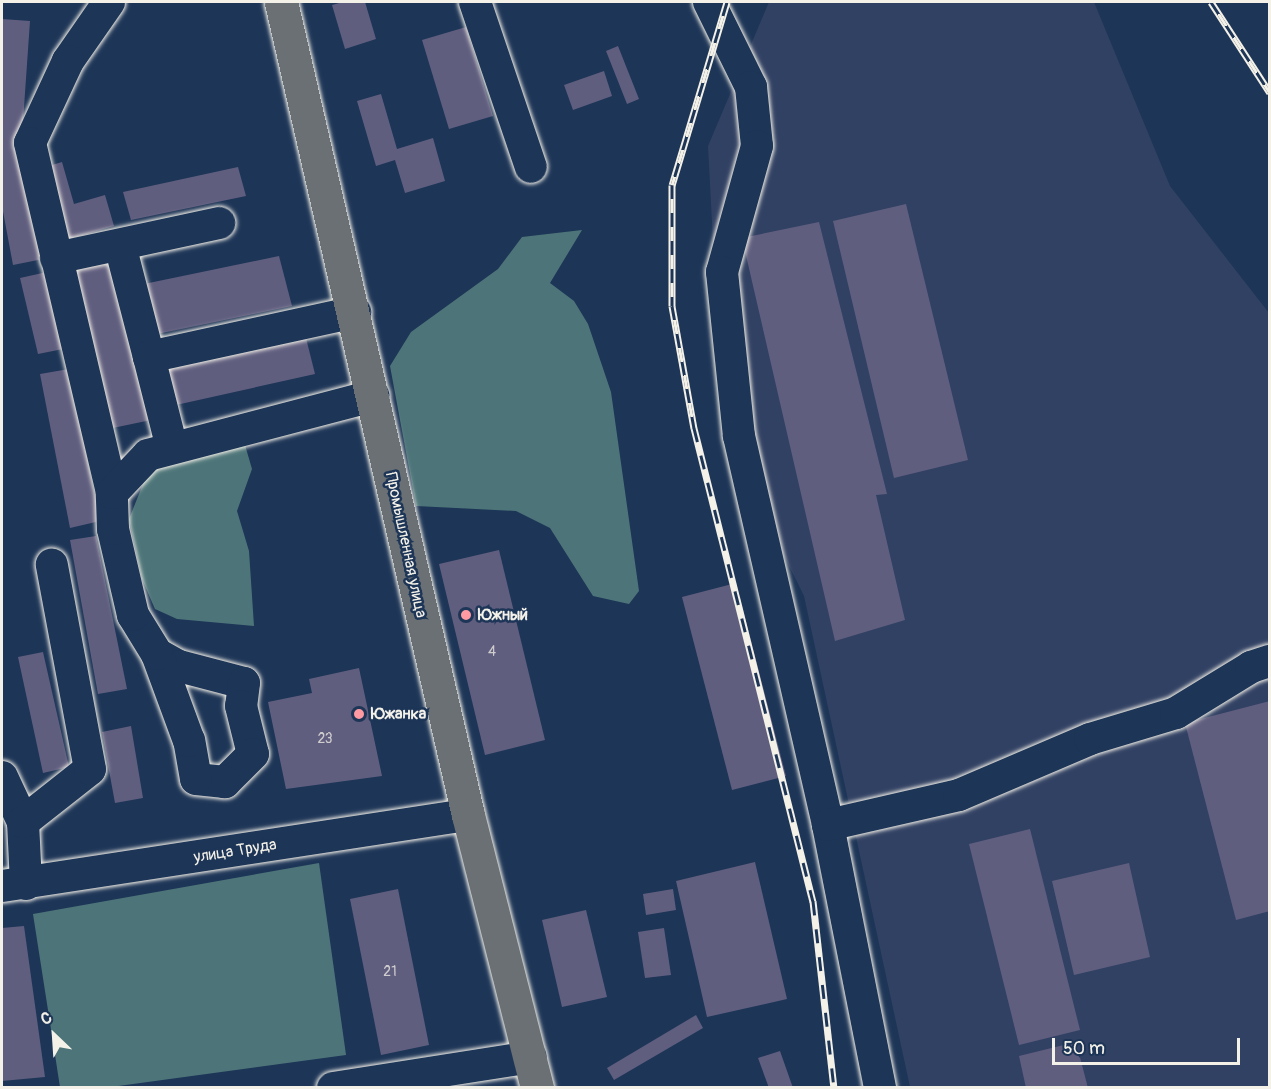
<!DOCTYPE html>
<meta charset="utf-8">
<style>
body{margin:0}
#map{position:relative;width:1271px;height:1089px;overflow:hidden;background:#1d3557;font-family:Pangolin,sans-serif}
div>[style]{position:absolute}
.built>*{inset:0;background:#314163}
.green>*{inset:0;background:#4d7579}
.building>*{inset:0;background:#605e7f}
.roads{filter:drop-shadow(0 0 2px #f4f1e8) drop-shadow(0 0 2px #f4f1e8)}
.minor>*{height:32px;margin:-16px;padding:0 16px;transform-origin:16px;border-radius:16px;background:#1d3557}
.major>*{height:33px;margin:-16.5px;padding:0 16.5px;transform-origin:16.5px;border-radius:16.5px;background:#6a7074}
.rail>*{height:7px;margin-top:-3.5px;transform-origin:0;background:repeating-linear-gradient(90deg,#1d3557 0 14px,#f4f1e8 0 28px);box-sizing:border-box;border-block:2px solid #f4f1e8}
.dots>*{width:16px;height:16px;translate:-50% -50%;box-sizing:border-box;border:3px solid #1d3557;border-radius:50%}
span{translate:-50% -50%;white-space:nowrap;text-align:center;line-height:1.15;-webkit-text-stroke:5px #1d3557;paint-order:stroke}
.number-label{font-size:14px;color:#cfccce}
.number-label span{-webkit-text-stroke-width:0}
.street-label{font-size:16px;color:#f4f1e8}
.poi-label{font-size:16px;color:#f4f1e8;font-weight:700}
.left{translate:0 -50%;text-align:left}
.frame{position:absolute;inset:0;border:3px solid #f4f1e8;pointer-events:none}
.north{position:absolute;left:24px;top:1005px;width:60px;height:60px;-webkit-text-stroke:4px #1d3557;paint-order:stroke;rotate:335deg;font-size:16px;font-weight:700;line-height:24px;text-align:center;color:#f4f1e8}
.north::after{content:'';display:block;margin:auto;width:21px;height:27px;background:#f4f1e8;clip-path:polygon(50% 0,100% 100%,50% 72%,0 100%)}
.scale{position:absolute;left:1052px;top:1038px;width:188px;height:27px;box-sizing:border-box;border:3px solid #f4f1e8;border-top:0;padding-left:8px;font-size:18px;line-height:21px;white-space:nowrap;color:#f4f1e8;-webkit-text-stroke:4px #1d3557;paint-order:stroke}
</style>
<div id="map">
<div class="built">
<div style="clip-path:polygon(769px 2px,1094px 2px,1170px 186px,1269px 313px,1269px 1087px,910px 1087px,804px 596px,723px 433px,708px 146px)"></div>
</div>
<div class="green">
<div style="clip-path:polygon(582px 230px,550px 283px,574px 301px,588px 324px,611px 392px,639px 591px,629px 604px,593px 596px,550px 528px,516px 511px,416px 506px,390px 366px,411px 332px,498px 269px,522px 237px)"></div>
<div style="clip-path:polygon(245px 445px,252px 469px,237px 511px,249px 551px,254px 626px,177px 619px,155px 609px,142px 579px,129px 519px,149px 469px)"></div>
<div style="clip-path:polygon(319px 863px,346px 1055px,111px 1087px,60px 1087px,33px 914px)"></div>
</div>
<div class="building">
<div style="clip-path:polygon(343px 2px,365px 2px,376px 39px,345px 49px,332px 5px)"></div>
<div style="clip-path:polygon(2px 19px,30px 21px,22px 136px,48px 258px,13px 265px,2px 206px)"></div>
<div style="clip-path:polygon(466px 27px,493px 116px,449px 129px,422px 40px)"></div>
<div style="clip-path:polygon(618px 46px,639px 99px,627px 104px,606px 51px)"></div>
<div style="clip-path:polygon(604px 71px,612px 96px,573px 110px,564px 85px)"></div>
<div style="clip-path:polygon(381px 94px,397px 149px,433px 138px,445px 181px,405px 193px,395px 160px,376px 166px,357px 101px)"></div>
<div style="clip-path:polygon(62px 162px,74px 204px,105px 195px,114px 226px,62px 241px,42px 168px)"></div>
<div style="clip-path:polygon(238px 167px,246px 196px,131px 220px,123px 192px)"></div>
<div style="clip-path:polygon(906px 204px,968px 460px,894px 478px,833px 221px)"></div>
<div style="clip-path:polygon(819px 222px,887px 494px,876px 495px,905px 620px,835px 641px,742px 238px)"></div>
<div style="clip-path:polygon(113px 256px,151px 420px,108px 429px,69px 266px)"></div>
<div style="clip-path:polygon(279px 256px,292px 306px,157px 334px,144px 284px)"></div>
<div style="clip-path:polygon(47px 272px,63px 349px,38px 354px,20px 278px)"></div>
<div style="clip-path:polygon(305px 334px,315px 374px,176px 405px,166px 365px)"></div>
<div style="clip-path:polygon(69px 369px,100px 521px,70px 528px,40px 374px)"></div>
<div style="clip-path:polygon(96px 536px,127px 689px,98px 694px,70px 540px)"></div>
<div style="clip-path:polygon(499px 550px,545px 740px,485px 755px,439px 564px)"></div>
<div style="clip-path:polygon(736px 583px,786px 776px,732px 790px,682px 597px)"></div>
<div style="clip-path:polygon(43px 652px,69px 767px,43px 773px,18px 657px)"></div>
<div style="clip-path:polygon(359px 668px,382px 776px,286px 789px,268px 702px,312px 693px,309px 679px)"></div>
<div style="clip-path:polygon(1270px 701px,1270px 911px,1236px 920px,1185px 723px)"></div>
<div style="clip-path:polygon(131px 726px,143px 798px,115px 803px,102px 732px)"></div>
<div style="clip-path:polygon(1030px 829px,1080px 1030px,1019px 1045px,969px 844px)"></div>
<div style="clip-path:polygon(755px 862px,787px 999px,707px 1017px,676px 881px)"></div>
<div style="clip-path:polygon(1129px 863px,1150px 957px,1074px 975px,1052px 881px)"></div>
<div style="clip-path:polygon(398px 889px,429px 1045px,381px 1055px,350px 899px)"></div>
<div style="clip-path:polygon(673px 889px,676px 910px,646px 915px,643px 894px)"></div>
<div style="clip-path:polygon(586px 910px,607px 997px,562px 1007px,542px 920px)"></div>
<div style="clip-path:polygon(24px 926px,45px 1077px,2px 1081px,2px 928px)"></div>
<div style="clip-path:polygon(664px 928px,671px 975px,645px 978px,638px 932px)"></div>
<div style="clip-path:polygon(696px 1015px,703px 1028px,614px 1080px,607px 1068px)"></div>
<div style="clip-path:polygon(1076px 1042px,1088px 1088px,1026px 1088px,1019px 1056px)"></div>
<div style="clip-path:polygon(780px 1051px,793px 1088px,769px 1088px,758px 1058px)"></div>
</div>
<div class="roads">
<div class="minor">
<div style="left:109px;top:2px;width:72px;rotate:124.8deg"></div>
<div style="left:68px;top:61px;width:90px;rotate:114.9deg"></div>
<div style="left:30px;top:143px;width:359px;rotate:76.8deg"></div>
<div style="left:475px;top:2px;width:174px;rotate:71.3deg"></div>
<div style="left:709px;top:2px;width:95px;rotate:63.7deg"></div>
<div style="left:751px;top:87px;width:59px;rotate:84.2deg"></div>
<div style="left:757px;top:146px;width:131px;rotate:105.5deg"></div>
<div style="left:722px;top:272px;width:165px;rotate:84.1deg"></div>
<div style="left:739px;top:436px;width:399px;rotate:77.1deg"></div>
<div style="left:828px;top:825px;width:268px;rotate:78.8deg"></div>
<div style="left:120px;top:245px;width:116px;rotate:75.5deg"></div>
<div style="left:56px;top:258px;width:167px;rotate:-12.1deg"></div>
<div style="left:172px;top:448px;width:94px;rotate:-104.2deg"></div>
<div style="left:149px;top:357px;width:211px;rotate:-12.3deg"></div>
<div style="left:157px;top:654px;width:25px;rotate:29deg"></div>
<div style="left:179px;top:666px;width:67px;rotate:14.7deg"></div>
<div style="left:244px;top:683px;width:23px;rotate:97deg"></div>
<div style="left:241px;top:706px;width:49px;rotate:76deg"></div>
<div style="left:253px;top:754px;width:40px;rotate:135deg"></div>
<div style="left:225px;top:782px;width:29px;rotate:-174deg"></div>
<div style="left:196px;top:779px;width:39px;rotate:-100deg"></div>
<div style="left:189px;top:741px;width:93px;rotate:-110.2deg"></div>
<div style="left:157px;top:654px;width:46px;rotate:-121.6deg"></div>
<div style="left:133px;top:615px;width:88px;rotate:-103.1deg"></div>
<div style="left:113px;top:529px;width:36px;rotate:-92deg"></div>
<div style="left:112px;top:493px;width:52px;rotate:-46.5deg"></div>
<div style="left:148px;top:455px;width:233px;rotate:-14.7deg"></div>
<div style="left:2px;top:777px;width:50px;rotate:65deg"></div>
<div style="left:23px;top:822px;width:62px;rotate:87.2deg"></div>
<div style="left:23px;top:822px;width:85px;rotate:-38.3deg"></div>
<div style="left:90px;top:769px;width:208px;rotate:-100.6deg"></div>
<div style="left:828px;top:825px;width:134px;rotate:-12.9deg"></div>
<div style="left:959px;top:795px;width:142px;rotate:-23.1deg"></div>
<div style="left:1090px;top:739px;width:90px;rotate:-16.8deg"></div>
<div style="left:1176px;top:713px;width:88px;rotate:-31.5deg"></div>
<div style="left:1251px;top:667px;width:20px;rotate:-18deg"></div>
<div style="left:2px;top:886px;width:471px;rotate:-8.7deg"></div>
<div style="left:333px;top:1088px;width:200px;rotate:-8.9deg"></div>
</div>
<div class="major">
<div style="left:281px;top:2px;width:834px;rotate:77.05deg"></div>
<div style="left:468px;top:815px;width:282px;rotate:75.8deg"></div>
</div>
</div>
<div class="rail">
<div style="left:727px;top:2px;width:191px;rotate:106.7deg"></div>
<div style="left:672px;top:185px;width:121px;rotate:90deg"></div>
<div style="left:672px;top:306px;width:124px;rotate:79.8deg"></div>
<div style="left:694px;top:428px;width:488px;rotate:75.9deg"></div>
<div style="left:813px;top:901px;width:188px;rotate:83.6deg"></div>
<div style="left:1211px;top:2px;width:108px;rotate:57deg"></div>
</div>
<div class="dots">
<div style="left:466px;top:615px;background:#ff9aa2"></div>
<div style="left:359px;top:714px;background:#ff9aa2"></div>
</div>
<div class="number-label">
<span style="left:492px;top:652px">4</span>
<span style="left:325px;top:739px">23</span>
<span style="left:390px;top:972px">21</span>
</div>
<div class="street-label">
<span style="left:406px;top:545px;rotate:78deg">Промышленная улица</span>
<span style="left:235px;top:851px;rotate:-9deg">улица Труда</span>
</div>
<div class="poi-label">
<span class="left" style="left:478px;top:615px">Южный</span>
<span class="left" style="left:371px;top:714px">Южанка</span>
</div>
<div class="frame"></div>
<div class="north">С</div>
<div class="scale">50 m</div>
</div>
